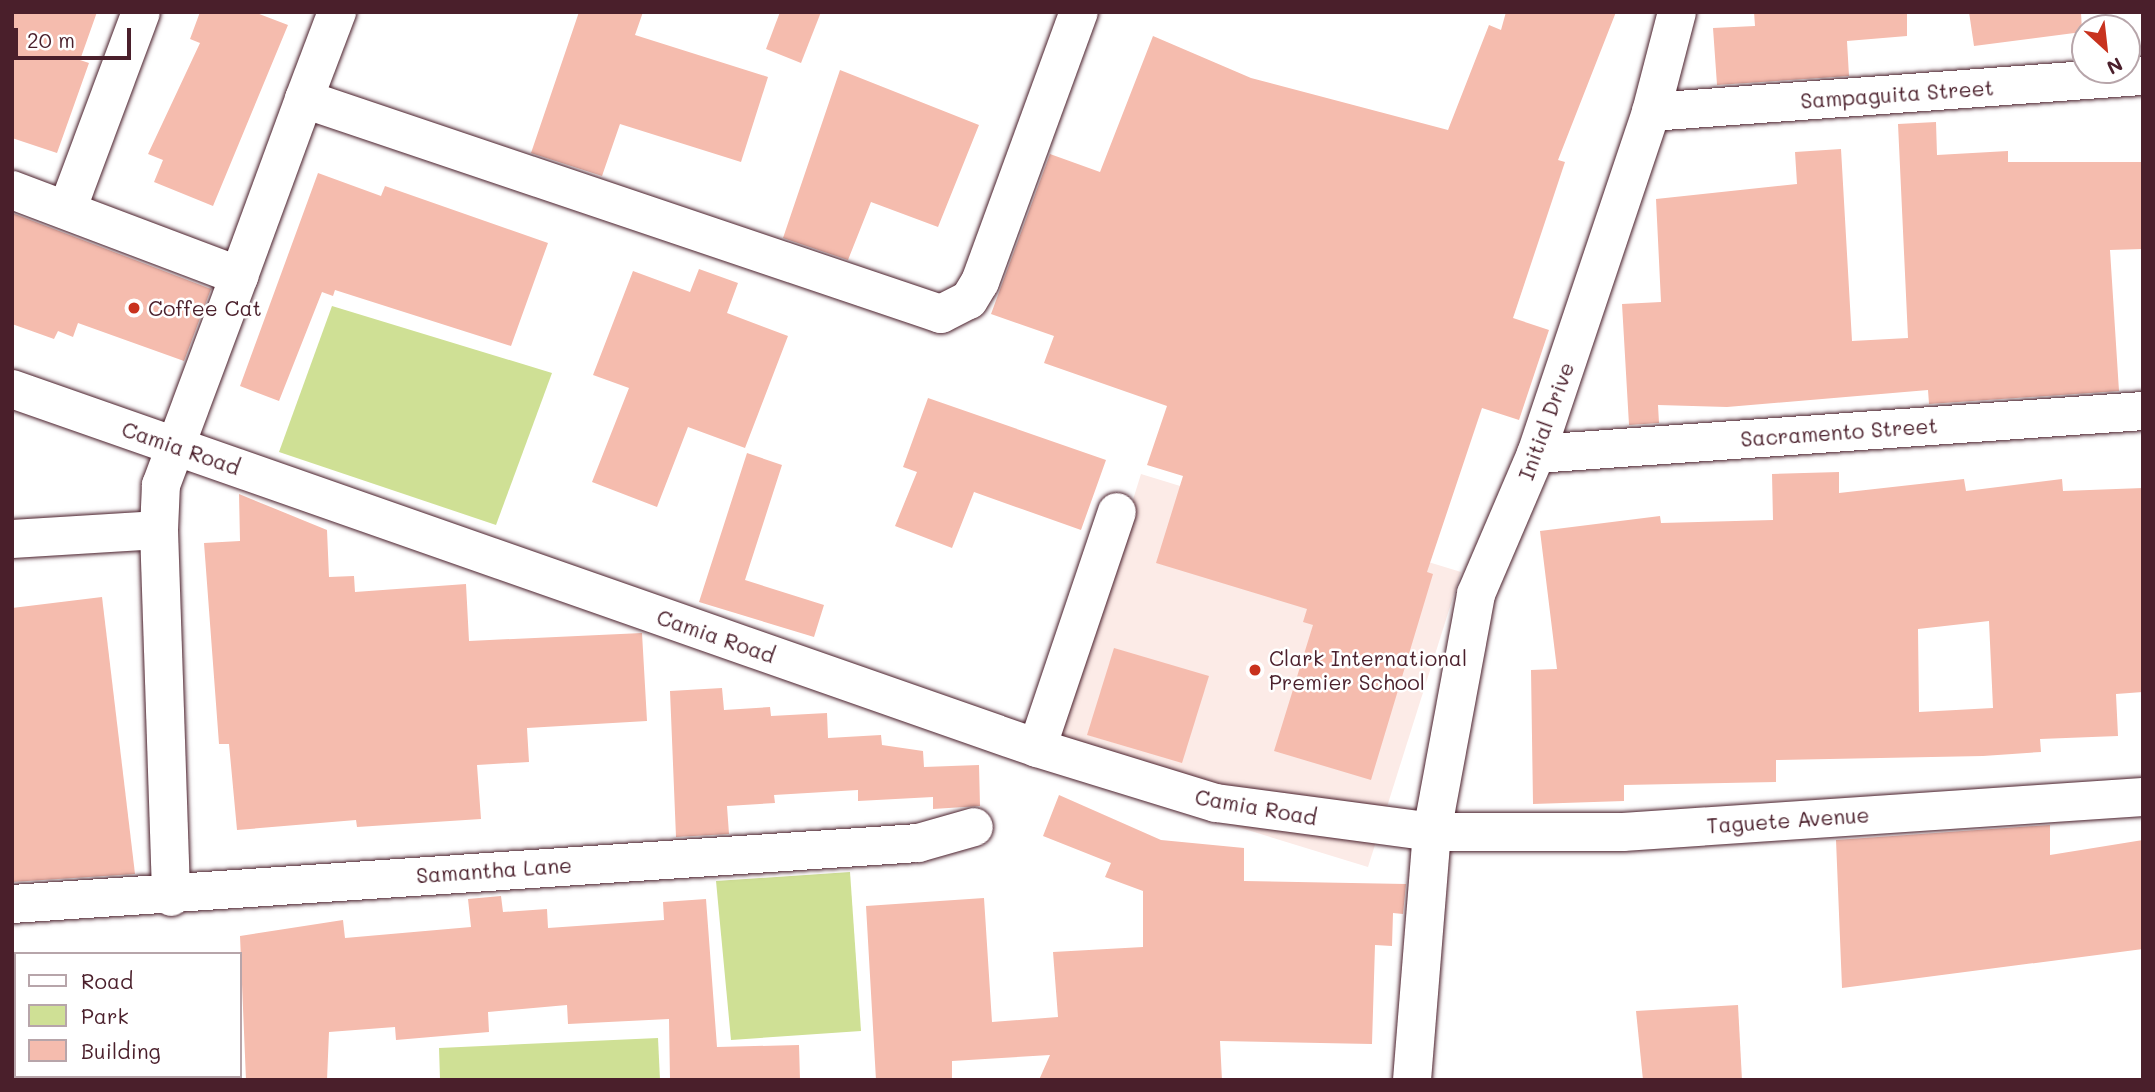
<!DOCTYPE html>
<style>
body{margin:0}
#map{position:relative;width:2155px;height:1092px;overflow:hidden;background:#fff;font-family:Mali,sans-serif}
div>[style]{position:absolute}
.built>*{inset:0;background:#fcebe7}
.green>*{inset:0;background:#cfe095}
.building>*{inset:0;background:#f5bcae}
.roads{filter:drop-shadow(0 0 2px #4a1f2b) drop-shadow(0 0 2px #4a1f2b)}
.minor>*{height:38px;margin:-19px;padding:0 19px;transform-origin:19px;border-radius:19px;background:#fff}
.dots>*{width:19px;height:19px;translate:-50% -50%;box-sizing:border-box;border:4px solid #fff;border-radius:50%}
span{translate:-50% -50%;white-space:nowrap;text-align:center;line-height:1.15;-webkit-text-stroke:5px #fff;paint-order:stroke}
.street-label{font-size:21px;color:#4a1f2b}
.poi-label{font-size:21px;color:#4a1f2b}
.left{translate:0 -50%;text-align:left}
.frame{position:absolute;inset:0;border:14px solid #4a1f2b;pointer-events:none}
.legend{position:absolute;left:14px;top:952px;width:228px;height:126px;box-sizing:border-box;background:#fff;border:2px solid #b7a5aa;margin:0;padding:9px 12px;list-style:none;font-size:21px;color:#4a1f2b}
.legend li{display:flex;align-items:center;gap:14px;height:35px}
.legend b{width:35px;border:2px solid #b7a5aa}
.north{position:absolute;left:2071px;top:14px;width:70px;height:70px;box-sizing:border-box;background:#fff;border:2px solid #b7a5aa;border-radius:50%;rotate:153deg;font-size:19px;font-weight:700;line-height:28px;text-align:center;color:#4a1f2b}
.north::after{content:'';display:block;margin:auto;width:24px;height:32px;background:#c8321e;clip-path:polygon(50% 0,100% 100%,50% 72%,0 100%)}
.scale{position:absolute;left:14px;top:28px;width:117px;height:32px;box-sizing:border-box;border:4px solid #4a1f2b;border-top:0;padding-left:9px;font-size:21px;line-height:24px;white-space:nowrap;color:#4a1f2b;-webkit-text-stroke:5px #fff;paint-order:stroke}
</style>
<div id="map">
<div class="built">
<div style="clip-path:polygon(1141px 474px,1461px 572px,1368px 867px,1049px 769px)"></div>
</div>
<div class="green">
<div style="clip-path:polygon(332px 306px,552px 373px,496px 525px,279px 452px)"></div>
<div style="clip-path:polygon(850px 872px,861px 1031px,731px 1040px,716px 881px)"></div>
<div style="clip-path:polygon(658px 1038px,660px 1080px,440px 1080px,439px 1048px)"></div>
</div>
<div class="building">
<div style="clip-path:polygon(12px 12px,97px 12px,80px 60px,89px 63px,57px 153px,12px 138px)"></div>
<div style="clip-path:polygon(200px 12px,254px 12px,288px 25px,213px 206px,154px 182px,163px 160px,148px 154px,200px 43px,190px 39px)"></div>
<div style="clip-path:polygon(579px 12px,643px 12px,635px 35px,768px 77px,741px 162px,620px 124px,602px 176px,531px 153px)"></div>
<div style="clip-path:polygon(780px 12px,821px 12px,801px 63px,766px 49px)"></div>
<div style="clip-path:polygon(1506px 12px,1616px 12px,1558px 160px,1565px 162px,1513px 318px,1549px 330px,1519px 420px,1482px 408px,1427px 572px,1433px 574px,1371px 780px,1274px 751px,1313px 625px,1303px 622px,1307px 609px,1156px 563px,1183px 476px,1147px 465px,1167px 406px,1044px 363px,1054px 336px,991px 314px,1050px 154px,1100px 172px,1153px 36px,1251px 78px,1448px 130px,1489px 25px,1501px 30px)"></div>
<div style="clip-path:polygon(1754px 12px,1907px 12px,1907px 36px,1847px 41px,1849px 76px,1717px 85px,1713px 28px,1755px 26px)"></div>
<div style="clip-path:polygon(1969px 12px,2081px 12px,2082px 32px,1974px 46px)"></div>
<div style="clip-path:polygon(840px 70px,979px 125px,938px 227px,871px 202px,848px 260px,783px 238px)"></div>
<div style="clip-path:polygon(1936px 122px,1937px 155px,2008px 151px,2008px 162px,2143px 162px,2143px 249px,2110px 250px,2119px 391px,1929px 404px,1928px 390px,1727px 407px,1658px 405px,1659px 423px,1629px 425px,1622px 304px,1661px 302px,1656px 199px,1797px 184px,1795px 152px,1841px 149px,1852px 341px,1908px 338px,1898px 124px)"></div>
<div style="clip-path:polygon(318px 173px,381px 196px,385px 186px,548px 243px,511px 346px,335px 290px,333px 296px,322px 292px,279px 401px,240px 386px)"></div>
<div style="clip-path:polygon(12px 213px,211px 289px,184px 361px,78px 323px,73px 337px,58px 331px,54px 339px,12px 324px)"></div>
<div style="clip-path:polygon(699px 269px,738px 283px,727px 313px,788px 336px,745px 448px,688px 427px,657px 507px,592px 482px,629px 388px,593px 375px,633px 271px,690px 292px)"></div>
<div style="clip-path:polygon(928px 398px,1106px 460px,1081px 530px,974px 492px,952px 548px,895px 526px,917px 472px,903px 467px)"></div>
<div style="clip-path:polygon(747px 453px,782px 465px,745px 580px,824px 605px,814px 637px,699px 602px)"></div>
<div style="clip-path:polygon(evenodd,1839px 472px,1839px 493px,1964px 479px,1966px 491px,2062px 479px,2063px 491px,2143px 488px,2143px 692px,2116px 694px,2118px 736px,2040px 739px,2041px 752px,1983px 756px,1776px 760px,1776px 782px,1624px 785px,1624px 801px,1533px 804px,1531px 670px,1557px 669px,1540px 531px,1660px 516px,1661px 523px,1773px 520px,1772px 474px,1839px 472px,1989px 621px,1993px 708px,1919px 712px,1918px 629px,1989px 621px)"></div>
<div style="clip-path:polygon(239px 494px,327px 530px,329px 577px,354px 576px,355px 592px,466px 584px,469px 641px,642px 633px,647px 721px,527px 728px,529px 762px,477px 765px,481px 819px,357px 827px,356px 820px,237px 830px,229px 744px,219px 744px,204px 543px,240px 541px)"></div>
<div style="clip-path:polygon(102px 597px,135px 874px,12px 882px,12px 608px)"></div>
<div style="clip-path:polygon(1114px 648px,1209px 676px,1182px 763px,1087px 735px)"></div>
<div style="clip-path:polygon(722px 688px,724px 710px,770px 707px,771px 716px,827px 713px,828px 738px,881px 735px,882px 745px,923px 751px,924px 767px,979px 765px,980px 806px,933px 809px,933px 797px,858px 801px,858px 790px,774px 795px,775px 803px,727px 806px,729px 834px,676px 837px,670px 691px)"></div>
<div style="clip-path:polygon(1059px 795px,1161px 840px,1244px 848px,1244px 881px,1406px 884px,1403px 914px,1393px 913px,1392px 946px,1375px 945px,1372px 1044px,1220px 1041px,1222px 1080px,1039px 1080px,1050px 1055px,952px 1061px,952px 1080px,876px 1080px,866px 906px,984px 898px,992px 1022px,1058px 1017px,1053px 952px,1143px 947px,1143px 891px,1105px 877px,1111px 863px,1043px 836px)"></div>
<div style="clip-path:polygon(2050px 825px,2050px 855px,2143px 840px,2143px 949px,1842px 988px,1836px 840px)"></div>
<div style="clip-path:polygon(501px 896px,503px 912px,547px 909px,548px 928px,664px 920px,663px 902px,706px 899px,717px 1047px,799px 1045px,800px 1080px,670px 1080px,669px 1019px,568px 1024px,567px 1005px,488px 1012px,489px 1032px,396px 1040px,395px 1027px,329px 1032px,327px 1080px,246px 1080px,240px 936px,343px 920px,345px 938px,471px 927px,468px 899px)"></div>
<div style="clip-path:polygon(1738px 1005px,1742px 1080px,1643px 1080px,1636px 1011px)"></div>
</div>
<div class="roads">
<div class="minor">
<div style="left:337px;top:12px;width:93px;rotate:110.8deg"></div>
<div style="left:304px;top:99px;width:672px;rotate:18.65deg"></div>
<div style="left:941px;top:314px;width:31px;rotate:-27deg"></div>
<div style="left:969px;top:300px;width:21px;rotate:-59deg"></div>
<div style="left:980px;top:282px;width:288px;rotate:-69.9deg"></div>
<div style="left:1651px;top:112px;width:493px;rotate:-4.2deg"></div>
<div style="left:12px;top:190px;width:243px;rotate:20.7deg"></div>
<div style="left:239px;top:276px;width:189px;rotate:-69.8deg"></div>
<div style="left:67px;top:210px;width:211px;rotate:-69.5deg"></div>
<div style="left:12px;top:389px;width:1086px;rotate:19.3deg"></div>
<div style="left:1037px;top:748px;width:187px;rotate:17.1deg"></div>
<div style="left:1216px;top:803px;width:218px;rotate:7.6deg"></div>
<div style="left:1432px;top:832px;width:191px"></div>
<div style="left:1623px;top:832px;width:521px;rotate:-3.85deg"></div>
<div style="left:1536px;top:454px;width:609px;rotate:-4.05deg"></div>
<div style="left:159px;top:530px;width:45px;rotate:-87.5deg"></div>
<div style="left:161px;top:485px;width:223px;rotate:-69.5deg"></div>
<div style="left:12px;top:539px;width:147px;rotate:-3.5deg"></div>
<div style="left:159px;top:530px;width:367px;rotate:88.1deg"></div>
<div style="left:1037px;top:748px;width:249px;rotate:-71.3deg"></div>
<div style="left:12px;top:904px;width:908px;rotate:-3.85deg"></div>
<div style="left:918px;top:843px;width:58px;rotate:-15.9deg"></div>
<div style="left:1412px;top:1080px;width:249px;rotate:-85.4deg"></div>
<div style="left:1432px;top:832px;width:242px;rotate:-79.5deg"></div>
<div style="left:1476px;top:594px;width:152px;rotate:-66.8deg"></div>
<div style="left:1536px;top:454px;width:361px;rotate:-71.4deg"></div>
<div style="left:1651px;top:112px;width:103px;rotate:-75.4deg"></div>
</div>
</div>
<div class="dots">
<div style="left:134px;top:308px;background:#c8321e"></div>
<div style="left:1255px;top:670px;background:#c8321e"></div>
</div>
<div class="street-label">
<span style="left:1897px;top:94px;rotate:-4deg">Sampaguita Street</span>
<span style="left:1546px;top:421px;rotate:-70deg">Initial Drive</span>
<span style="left:1839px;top:432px;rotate:-4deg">Sacramento Street</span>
<span style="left:181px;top:448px;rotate:19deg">Camia Road</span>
<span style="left:716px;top:636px;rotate:19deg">Camia Road</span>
<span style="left:1256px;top:807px;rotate:10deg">Camia Road</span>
<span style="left:1788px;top:820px;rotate:-4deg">Taguete Avenue</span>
<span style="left:494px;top:870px;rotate:-4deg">Samantha Lane</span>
</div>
<div class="poi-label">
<span class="left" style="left:148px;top:308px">Coffee Cat</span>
<span class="left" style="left:1269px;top:670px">Clark International<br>Premier School</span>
</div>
<div class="frame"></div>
<ul class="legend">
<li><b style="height:9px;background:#fff"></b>Road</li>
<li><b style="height:19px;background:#cfe095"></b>Park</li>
<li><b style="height:19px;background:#f5bcae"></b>Building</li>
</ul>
<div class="north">N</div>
<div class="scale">20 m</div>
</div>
